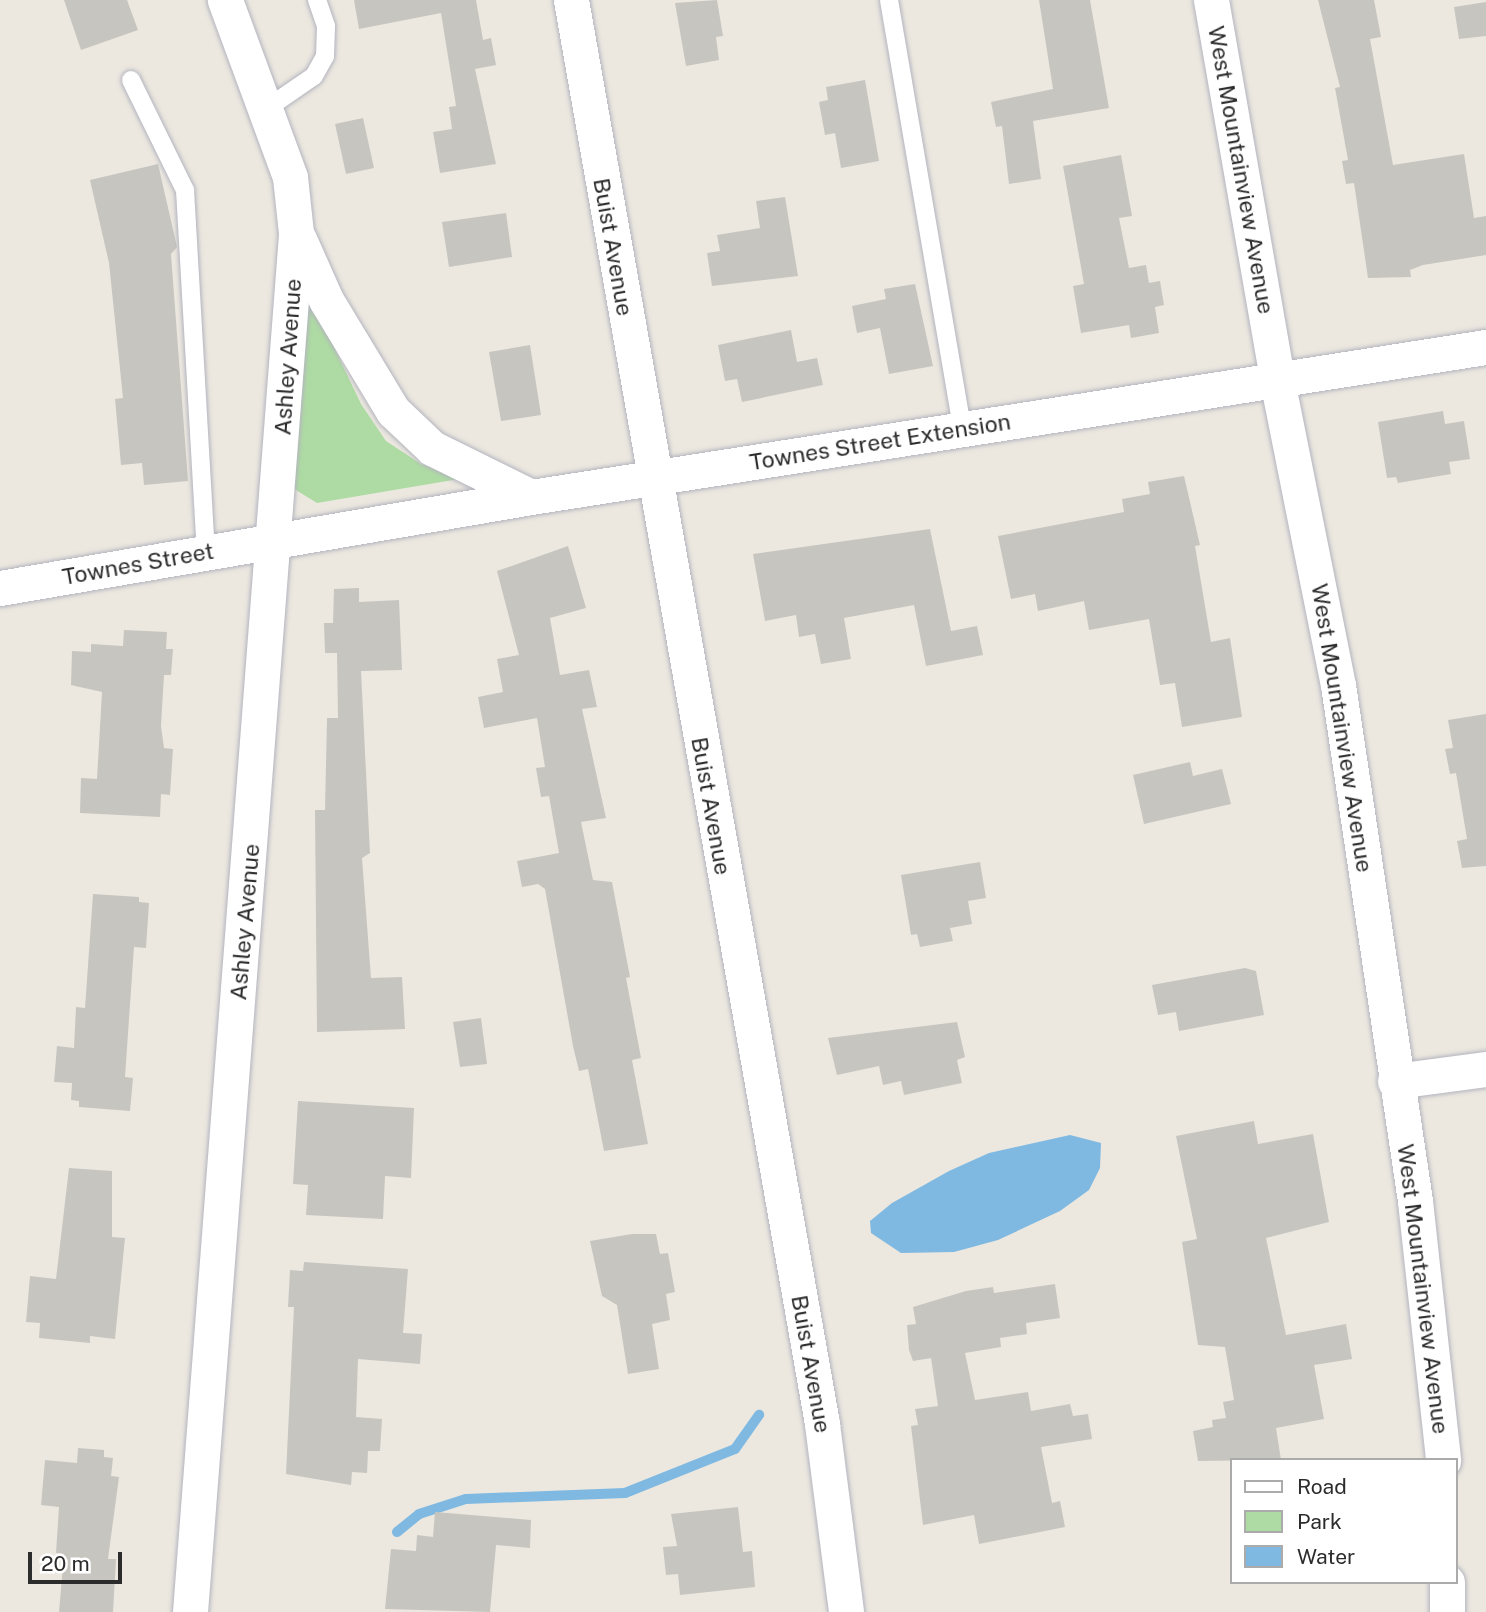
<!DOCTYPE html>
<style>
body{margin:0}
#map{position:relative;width:1486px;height:1612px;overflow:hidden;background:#ece8e0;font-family:"Public Sans",sans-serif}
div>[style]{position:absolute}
.green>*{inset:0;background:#aedba3}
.water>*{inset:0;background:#7fb9e1}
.stream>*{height:10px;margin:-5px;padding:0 5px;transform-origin:5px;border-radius:5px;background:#7fb9e1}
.building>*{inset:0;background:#c7c5bf}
.roads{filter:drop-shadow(0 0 2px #b3b4be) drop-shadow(0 0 2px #b3b4be)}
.lane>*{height:18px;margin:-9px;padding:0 9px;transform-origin:9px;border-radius:9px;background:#fff}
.street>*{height:35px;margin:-17.5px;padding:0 17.5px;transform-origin:17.5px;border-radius:17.5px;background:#fff}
span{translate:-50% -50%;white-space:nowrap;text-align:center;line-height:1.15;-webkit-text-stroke:7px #fff;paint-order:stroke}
.street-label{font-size:23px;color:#2c2c2c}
.legend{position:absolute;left:1230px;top:1458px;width:228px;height:126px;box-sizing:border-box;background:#fff;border:2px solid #ababab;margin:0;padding:9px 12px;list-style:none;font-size:21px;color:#2c2c2c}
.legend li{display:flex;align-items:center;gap:14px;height:35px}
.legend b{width:35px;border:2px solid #ababab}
.scale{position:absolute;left:28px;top:1552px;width:94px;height:32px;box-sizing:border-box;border:4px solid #2c2c2c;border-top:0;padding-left:9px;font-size:21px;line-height:24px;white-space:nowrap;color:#2c2c2c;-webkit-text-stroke:5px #fff;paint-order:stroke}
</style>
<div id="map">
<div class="green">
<div style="clip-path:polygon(306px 288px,361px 404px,386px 441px,421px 464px,459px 479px,317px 503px,291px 487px)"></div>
</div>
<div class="water">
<div style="clip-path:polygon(1070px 1135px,1101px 1143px,1100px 1168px,1089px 1190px,1060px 1211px,998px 1240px,954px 1252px,901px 1253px,871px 1233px,870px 1221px,892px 1203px,949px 1171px,989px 1153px)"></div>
</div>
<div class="stream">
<div style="left:397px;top:1532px;width:28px;rotate:-39deg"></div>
<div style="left:419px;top:1514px;width:49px;rotate:-17.7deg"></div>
<div style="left:466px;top:1499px;width:159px;rotate:-2.2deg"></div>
<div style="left:625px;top:1493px;width:118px;rotate:-21.8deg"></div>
<div style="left:735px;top:1449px;width:42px;rotate:-54.8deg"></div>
</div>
<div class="building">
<div style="clip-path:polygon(64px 0,127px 0,138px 30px,81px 50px)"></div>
<div style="clip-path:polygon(354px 0,476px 0,483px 40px,491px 38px,496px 65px,475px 69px,496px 164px,440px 173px,433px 132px,452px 129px,449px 107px,456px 106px,441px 13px,359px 29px)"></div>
<div style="clip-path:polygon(717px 0,723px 36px,716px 37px,719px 60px,686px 66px,675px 3px)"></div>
<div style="clip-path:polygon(1039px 0,1090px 0,1109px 108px,1033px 121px,1041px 179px,1009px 184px,1002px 126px,996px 127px,991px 102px,1053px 89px)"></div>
<div style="clip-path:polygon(1318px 0,1374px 0,1381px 37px,1370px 39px,1393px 165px,1464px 154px,1474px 218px,1486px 216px,1486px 255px,1423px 265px,1410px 270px,1411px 277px,1368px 278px,1354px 183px,1346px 184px,1342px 161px,1348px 160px,1335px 88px,1340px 87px)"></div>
<div style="clip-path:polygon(1486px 2px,1486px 36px,1459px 39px,1454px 7px)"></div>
<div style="clip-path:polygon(865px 80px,879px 161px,841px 168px,835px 133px,825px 135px,819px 102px,828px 100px,826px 87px)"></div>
<div style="clip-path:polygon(363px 118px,374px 168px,346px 174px,335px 124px)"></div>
<div style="clip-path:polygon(1121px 155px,1132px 216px,1119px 218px,1129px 268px,1146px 265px,1149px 283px,1160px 281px,1164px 305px,1155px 307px,1159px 333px,1131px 338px,1129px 325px,1081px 333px,1073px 286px,1084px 284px,1063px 166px)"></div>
<div style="clip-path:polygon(158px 164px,177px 247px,171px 254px,188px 481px,144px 485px,142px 463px,121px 465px,115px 399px,123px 398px,109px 263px,90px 180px)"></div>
<div style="clip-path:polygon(785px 197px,798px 276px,712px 286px,707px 253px,720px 251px,717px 235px,760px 228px,756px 201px)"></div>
<div style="clip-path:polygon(506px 213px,512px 257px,449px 267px,442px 222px)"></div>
<div style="clip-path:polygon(915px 284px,933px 366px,889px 374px,880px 328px,857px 333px,852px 306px,886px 299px,884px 289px)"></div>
<div style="clip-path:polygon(791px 330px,797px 362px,817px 358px,823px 385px,742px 402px,737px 379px,725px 381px,718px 345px)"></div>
<div style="clip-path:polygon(530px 345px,541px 415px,501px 421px,489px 352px)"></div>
<div style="clip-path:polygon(1443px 411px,1445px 424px,1464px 421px,1470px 459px,1449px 462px,1451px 474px,1398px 483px,1396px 477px,1387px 478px,1378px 422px)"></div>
<div style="clip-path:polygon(1184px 476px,1200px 545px,1195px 546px,1211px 642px,1230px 638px,1242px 717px,1182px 727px,1175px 683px,1160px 685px,1149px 619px,1089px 630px,1084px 601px,1038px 611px,1035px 594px,1011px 599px,998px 536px,1124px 512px,1122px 499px,1150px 494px,1148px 482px)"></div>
<div style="clip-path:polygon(930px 529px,951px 631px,977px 626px,983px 655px,926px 666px,914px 605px,844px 618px,851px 659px,821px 664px,815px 634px,799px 637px,796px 615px,765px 621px,753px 554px)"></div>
<div style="clip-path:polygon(568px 546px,586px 608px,550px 618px,560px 675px,589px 670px,597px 707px,582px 709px,606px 818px,581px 822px,593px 880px,612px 882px,630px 977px,626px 978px,641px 1058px,632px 1060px,648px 1144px,604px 1151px,588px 1069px,579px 1071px,573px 1046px,545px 889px,538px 884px,522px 887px,517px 861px,559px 853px,549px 796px,541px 797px,536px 768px,545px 767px,537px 718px,484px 728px,478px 697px,503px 692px,497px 659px,519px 655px,497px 571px)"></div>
<div style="clip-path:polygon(359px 588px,359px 602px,399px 600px,402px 670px,361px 671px,370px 853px,362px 858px,371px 978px,402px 977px,405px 1029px,317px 1032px,315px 810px,325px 810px,327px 718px,338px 718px,337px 653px,325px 653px,324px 623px,333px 623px,334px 589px)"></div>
<div style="clip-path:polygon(124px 630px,167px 632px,166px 649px,173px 649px,171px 675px,164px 675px,161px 726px,164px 748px,173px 749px,170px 795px,161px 794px,160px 817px,80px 813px,81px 778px,97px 779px,102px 692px,71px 685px,72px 651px,91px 652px,91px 644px,123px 646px)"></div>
<div style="clip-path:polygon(1486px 714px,1486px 866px,1462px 868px,1457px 841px,1467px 839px,1456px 773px,1450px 774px,1445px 749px,1453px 748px,1448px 720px)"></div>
<div style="clip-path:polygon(1190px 762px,1193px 776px,1222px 769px,1231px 804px,1144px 824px,1133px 775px)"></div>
<div style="clip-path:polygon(980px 862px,986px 898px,968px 901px,972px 924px,950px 928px,953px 941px,920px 947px,917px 934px,911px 935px,901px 875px)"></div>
<div style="clip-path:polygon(93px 894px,139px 897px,139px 902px,149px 903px,146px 948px,134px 947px,125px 1077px,133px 1078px,130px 1111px,79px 1107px,79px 1101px,71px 1100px,72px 1083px,54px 1082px,57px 1046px,74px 1048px,76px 1007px,85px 1008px)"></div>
<div style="clip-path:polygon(1245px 968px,1256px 971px,1264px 1015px,1179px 1031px,1176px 1012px,1158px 1015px,1152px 985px)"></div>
<div style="clip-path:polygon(481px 1018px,487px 1064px,460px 1067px,453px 1022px)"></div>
<div style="clip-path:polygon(957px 1022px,965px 1057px,957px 1060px,962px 1083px,904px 1095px,901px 1081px,883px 1085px,879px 1066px,837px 1075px,828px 1038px)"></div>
<div style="clip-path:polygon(298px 1101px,414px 1108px,411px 1178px,385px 1176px,383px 1219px,306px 1215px,308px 1185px,293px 1184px)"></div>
<div style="clip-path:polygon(1254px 1121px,1258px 1144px,1313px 1134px,1329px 1222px,1266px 1238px,1286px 1335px,1346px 1324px,1352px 1359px,1314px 1365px,1324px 1419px,1276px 1428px,1281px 1460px,1198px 1461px,1193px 1431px,1213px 1427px,1212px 1420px,1226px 1418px,1223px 1402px,1234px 1400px,1225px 1347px,1198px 1345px,1182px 1242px,1197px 1239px,1176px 1136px)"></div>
<div style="clip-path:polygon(69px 1168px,112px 1171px,112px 1237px,125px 1238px,115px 1339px,90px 1336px,90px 1343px,39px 1338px,40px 1323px,26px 1322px,30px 1276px,56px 1279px)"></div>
<div style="clip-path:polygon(632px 1234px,656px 1234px,660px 1254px,668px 1253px,675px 1292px,666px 1294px,670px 1320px,652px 1324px,659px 1369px,628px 1374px,617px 1305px,602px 1296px,590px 1241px)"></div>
<div style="clip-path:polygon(304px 1262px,408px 1269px,403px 1333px,422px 1334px,420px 1364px,358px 1359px,356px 1417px,382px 1419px,380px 1451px,368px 1451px,367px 1473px,352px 1472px,351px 1485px,286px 1474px,294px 1307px,288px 1307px,290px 1270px,303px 1271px)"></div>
<div style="clip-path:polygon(1055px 1284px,1060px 1318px,1026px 1323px,1027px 1334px,1000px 1338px,1001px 1347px,965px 1353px,975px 1400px,1028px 1392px,1031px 1411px,1070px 1404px,1073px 1416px,1088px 1414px,1092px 1439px,1041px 1447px,1052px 1503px,1060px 1501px,1065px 1527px,979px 1544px,974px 1515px,923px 1525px,911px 1426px,918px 1425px,915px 1409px,938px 1406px,931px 1358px,913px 1361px,909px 1350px,907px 1325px,916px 1324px,913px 1307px,966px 1291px,993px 1287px,994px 1293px)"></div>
<div style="clip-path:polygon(78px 1448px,104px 1450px,104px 1457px,113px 1458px,111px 1476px,119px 1477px,108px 1559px,116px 1559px,113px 1612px,59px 1612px,64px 1554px,56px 1553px,59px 1507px,41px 1505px,45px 1460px,77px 1463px)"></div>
<div style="clip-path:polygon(738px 1507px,743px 1552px,752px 1551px,755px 1587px,680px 1595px,678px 1574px,666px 1575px,663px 1547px,677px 1546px,671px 1514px)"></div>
<div style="clip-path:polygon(435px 1512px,531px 1520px,530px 1548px,496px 1545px,490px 1612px,385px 1609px,391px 1549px,416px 1551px,417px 1535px,433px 1537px)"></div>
</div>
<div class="roads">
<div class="lane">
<div style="left:889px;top:0;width:435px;rotate:80.3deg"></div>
<div style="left:131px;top:80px;width:123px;rotate:63.9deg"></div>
<div style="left:185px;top:190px;width:363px;rotate:86.7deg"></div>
<div style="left:266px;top:109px;width:58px;rotate:-34.5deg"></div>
<div style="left:314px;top:76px;width:23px;rotate:-61deg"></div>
<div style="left:325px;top:56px;width:30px;rotate:-88deg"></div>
<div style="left:326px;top:26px;width:28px;rotate:-109deg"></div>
</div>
<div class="street">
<div style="left:571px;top:0;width:1446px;rotate:80deg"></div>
<div style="left:822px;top:1424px;width:190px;rotate:82.7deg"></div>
<div style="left:1211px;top:0;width:386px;rotate:80.1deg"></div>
<div style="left:1277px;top:380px;width:311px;rotate:78.7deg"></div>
<div style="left:1338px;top:685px;width:522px;rotate:81.51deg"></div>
<div style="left:1415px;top:1201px;width:261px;rotate:83.8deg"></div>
<div style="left:299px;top:239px;width:67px;rotate:66.1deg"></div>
<div style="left:326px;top:300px;width:130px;rotate:58.9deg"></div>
<div style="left:393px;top:411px;width:54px;rotate:43.5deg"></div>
<div style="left:432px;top:448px;width:110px;rotate:26.3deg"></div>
<div style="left:0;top:588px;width:539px;rotate:-9.72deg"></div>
<div style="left:531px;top:497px;width:967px;rotate:-8.93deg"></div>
<div style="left:1395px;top:1081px;width:92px;rotate:-7.5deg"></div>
<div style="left:1447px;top:1582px;width:30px;rotate:90deg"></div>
<div style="left:190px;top:1612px;width:1383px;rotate:-85.6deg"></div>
<div style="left:296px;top:233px;width:56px;rotate:-96.1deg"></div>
<div style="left:290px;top:177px;width:189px;rotate:-110.2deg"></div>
</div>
</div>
<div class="street-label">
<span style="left:1241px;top:170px;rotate:80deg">West Mountainview Avenue</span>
<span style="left:613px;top:247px;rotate:80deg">Buist Avenue</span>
<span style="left:288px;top:357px;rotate:-86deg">Ashley Avenue</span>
<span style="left:880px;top:442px;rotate:-9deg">Townes Street Extension</span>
<span style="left:138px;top:564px;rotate:-10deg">Townes Street</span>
<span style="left:1342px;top:728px;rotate:81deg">West Mountainview Avenue</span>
<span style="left:711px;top:806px;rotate:80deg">Buist Avenue</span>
<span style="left:245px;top:922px;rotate:-85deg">Ashley Avenue</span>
<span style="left:1423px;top:1289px;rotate:83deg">West Mountainview Avenue</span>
<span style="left:811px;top:1364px;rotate:80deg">Buist Avenue</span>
</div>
<ul class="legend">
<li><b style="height:9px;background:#fff"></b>Road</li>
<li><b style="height:19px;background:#aedba3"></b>Park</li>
<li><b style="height:19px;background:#7fb9e1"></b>Water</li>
</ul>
<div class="scale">20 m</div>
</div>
